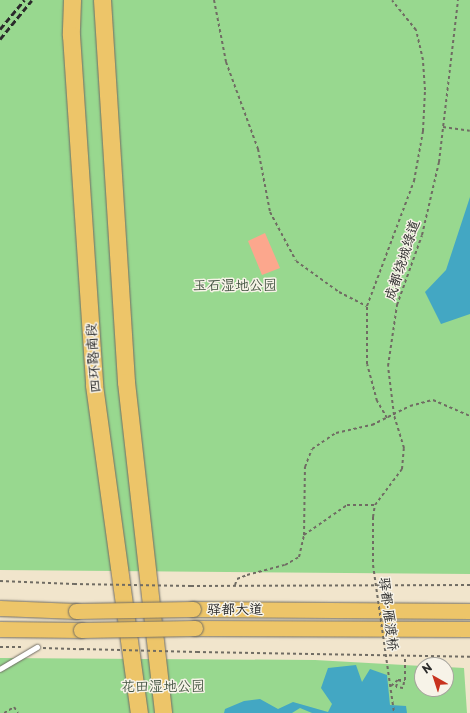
<!DOCTYPE html>
<meta charset="utf-8">
<style>
body{margin:0}
#map{position:relative;width:470px;height:713px;overflow:hidden;background:#f1e5cc;font-family:"Playpen Sans","LXGW WenKai TC",sans-serif}
div>[style]{position:absolute}
.green>*{inset:0;background:#98d88f}
.water>*{inset:0;background:#43a7c3}
.building>*{inset:0;background:#fca78d}
.path>*{height:2px;margin-top:-1px;transform-origin:0;background:repeating-linear-gradient(90deg,#706c63 0 3px,transparent 0 6px)}
.roads{filter:drop-shadow(0 0 1px #706c63) drop-shadow(0 0 1px #706c63)}
.service>*{height:4.5px;margin:-2.25px;padding:0 2.25px;transform-origin:2.25px;border-radius:2.25px;background:#fff}
.primary>*{height:15px;margin:-7.5px;padding:0 7.5px;transform-origin:7.5px;border-radius:7.5px;background:#edc569}
.motorway>*{height:17px;margin:-8.5px;padding:0 8.5px;transform-origin:8.5px;border-radius:8.5px;background:#edc569}
.rail>*{height:3px;margin-top:-1.5px;transform-origin:0;background:repeating-linear-gradient(90deg,#2b2b2b 0 6px,transparent 0 9px)}
.path-bridge>*{height:2px;margin-top:-1px;transform-origin:0;background:repeating-linear-gradient(90deg,#706c63 0 3px,transparent 0 6px)}
.bridges{filter:drop-shadow(0 0 1px #706c63) drop-shadow(0 0 1px #706c63)}
.primary-bridge>*{height:15px;margin:-7.5px;padding:0 7.5px;transform-origin:7.5px;border-radius:7.5px;background:#edc569}
span{translate:-50% -50%;white-space:nowrap;text-align:center;line-height:1.15;-webkit-text-stroke:3px #f7f3e8;paint-order:stroke}
.street-label{font-size:14px;color:#2b2b2b}
.park-label{font-size:14px;color:#465644}
.north{position:absolute;left:414px;top:657px;width:40px;height:40px;box-sizing:border-box;background:#f7f3e8;border:1px solid #a5a39c;border-radius:50%;rotate:321deg;font-size:11px;font-weight:700;line-height:16px;text-align:center;color:#2b2b2b}
.north::after{content:'';display:block;margin:auto;width:14px;height:18px;background:#c8321e;clip-path:polygon(50% 0,100% 100%,50% 72%,0 100%)}
</style>
<div id="map">
<div class="green">
<div style="clip-path:polygon(0 0,470px 0,470px 574px,0 570px)"></div>
<div style="clip-path:polygon(0 658px,315px 660px,422px 666px,422px 689px,446px 689px,446px 667px,464px 668px,467px 713px,0 713px)"></div>
</div>
<div class="water">
<div style="clip-path:polygon(470px 197px,470px 314px,441px 324px,425px 292px,446px 270px)"></div>
<div style="clip-path:polygon(356px 665px,362px 682px,370px 669px,387px 675px,390px 705px,406px 706px,407px 713px,312px 713px,300px 708px,292px 713px,224px 713px,225px 709px,244px 701px,260px 699px,278px 709px,293px 702px,328px 712px,332px 704px,321px 688px,328px 668px)"></div>
</div>
<div class="building">
<div style="clip-path:polygon(265px 233px,280px 268px,262px 275px,248px 241px)"></div>
</div>
<div class="path">
<div style="left:214px;top:0;width:63px;rotate:79deg"></div>
<div style="left:226px;top:62px;width:93px;rotate:69.8deg"></div>
<div style="left:258px;top:149px;width:64px;rotate:79.2deg"></div>
<div style="left:270px;top:212px;width:55px;rotate:62deg"></div>
<div style="left:296px;top:261px;width:53px;rotate:35.8deg"></div>
<div style="left:339px;top:292px;width:31px;rotate:27deg"></div>
<div style="left:443px;top:127px;width:27px;rotate:8deg"></div>
<div style="left:387px;top:418px;width:20px;rotate:-120deg"></div>
<div style="left:377px;top:401px;width:38px;rotate:-105deg"></div>
<div style="left:367px;top:364px;width:58px;rotate:-90deg"></div>
<div style="left:367px;top:306px;width:134px;rotate:-69.4deg"></div>
<div style="left:414px;top:181px;width:51px;rotate:-79.8deg"></div>
<div style="left:423px;top:131px;width:41px;rotate:-87.2deg"></div>
<div style="left:425px;top:90px;width:30px;rotate:-94deg"></div>
<div style="left:423px;top:60px;width:31px;rotate:-103deg"></div>
<div style="left:416px;top:30px;width:38px;rotate:-129deg"></div>
<div style="left:373px;top:517px;width:12px;rotate:-81deg"></div>
<div style="left:375px;top:505px;width:45px;rotate:-53.1deg"></div>
<div style="left:402px;top:469px;width:21px;rotate:-85deg"></div>
<div style="left:404px;top:448px;width:34px;rotate:-107deg"></div>
<div style="left:394px;top:415px;width:49px;rotate:-97deg"></div>
<div style="left:388px;top:366px;width:62px;rotate:-81.6deg"></div>
<div style="left:397px;top:305px;width:74px;rotate:-70.3deg"></div>
<div style="left:422px;top:235px;width:75px;rotate:-76.9deg"></div>
<div style="left:439px;top:162px;width:163px;rotate:-83.3deg"></div>
<div style="left:304px;top:535px;width:52px;rotate:-34.9deg"></div>
<div style="left:347px;top:505px;width:28px"></div>
<div style="left:0;top:581px;width:74px;rotate:2.3deg"></div>
<div style="left:235px;top:585px;width:6px;rotate:-72deg"></div>
<div style="left:237px;top:579px;width:11px;rotate:-22deg"></div>
<div style="left:247px;top:575px;width:39px;rotate:-15deg"></div>
<div style="left:285px;top:565px;width:16px;rotate:-30deg"></div>
<div style="left:299px;top:557px;width:23px;rotate:-77deg"></div>
<div style="left:304px;top:535px;width:68px;rotate:-89.2deg"></div>
<div style="left:305px;top:467px;width:19px;rotate:-69deg"></div>
<div style="left:312px;top:449px;width:29px;rotate:-34deg"></div>
<div style="left:336px;top:433px;width:37px;rotate:-13deg"></div>
<div style="left:372px;top:425px;width:42px;rotate:-26.6deg"></div>
<div style="left:410px;top:406px;width:24px;rotate:-15deg"></div>
<div style="left:433px;top:400px;width:40px;rotate:23.4deg"></div>
<div style="left:191px;top:586px;width:279px;rotate:-0.2deg"></div>
<div style="left:0;top:647px;width:23px"></div>
<div style="left:43px;top:648px;width:38px;rotate:2deg"></div>
<div style="left:197px;top:652px;width:273px;rotate:1deg"></div>
<div style="left:404px;top:682px;width:6px;rotate:99deg"></div>
<div style="left:403px;top:688px;width:7px;rotate:-172deg"></div>
<div style="left:396px;top:687px;width:7px;rotate:-74deg"></div>
<div style="left:398px;top:680px;width:7px"></div>
<div style="left:405px;top:680px;width:23px;rotate:-90deg"></div>
<div style="left:4px;top:713px;width:12px;rotate:-31deg"></div>
<div style="left:14px;top:707px;width:7px;rotate:56deg"></div>
</div>
<div class="roads">
<div class="service">
<div style="left:0;top:669px;width:43px;rotate:-30.7deg"></div>
</div>
<div class="primary">
<div style="left:0;top:608px;width:76px;rotate:2.3deg"></div>
<div style="left:193px;top:609px;width:277px;rotate:0.4deg"></div>
<div style="left:195px;top:628px;width:275px;rotate:0.2deg"></div>
<div style="left:0;top:629px;width:81px;rotate:0.7deg"></div>
</div>
<div class="motorway">
<div style="left:72px;top:0;width:35px;rotate:92deg"></div>
<div style="left:71px;top:35px;width:351px;rotate:86.2deg"></div>
<div style="left:94px;top:385px;width:331px;rotate:82.2deg"></div>
<div style="left:102px;top:0;width:383px;rotate:86.4deg"></div>
<div style="left:126px;top:382px;width:333px;rotate:83.6deg"></div>
</div>
</div>
<div class="rail">
<div style="left:0;top:29px;width:38px;rotate:-50deg"></div>
<div style="left:0;top:39px;width:50px;rotate:-50.6deg"></div>
</div>
<div class="path-bridge">
<div style="left:373px;top:517px;width:48px;rotate:90deg"></div>
<div style="left:373px;top:565px;width:149px;rotate:81.9deg"></div>
<div style="left:74px;top:584px;width:117px;rotate:1deg"></div>
<div style="left:81px;top:649px;width:116px;rotate:1.5deg"></div>
<div style="left:391px;top:686px;width:9px;rotate:-41deg"></div>
<div style="left:398px;top:680px;width:6px;rotate:18deg"></div>
</div>
<div class="bridges">
<div class="primary-bridge">
<div style="left:76px;top:611px;width:117px;rotate:-1deg"></div>
<div style="left:81px;top:630px;width:114px;rotate:-1deg"></div>
</div>
</div>
<div class="street-label">
<span style="left:402px;top:260px;rotate:-72deg">成都绕城绿道</span>
<span style="left:93px;top:358px;rotate:-94deg">四环路南段</span>
<span style="left:235px;top:609px">驿都大道</span>
<span style="left:389px;top:614px;rotate:83deg">驿都·雁渡桥</span>
</div>
<div class="park-label">
<span style="left:235px;top:285px">玉石湿地公园</span>
<span style="left:163px;top:686px">花田湿地公园</span>
</div>
<div class="north">N</div>
</div>
